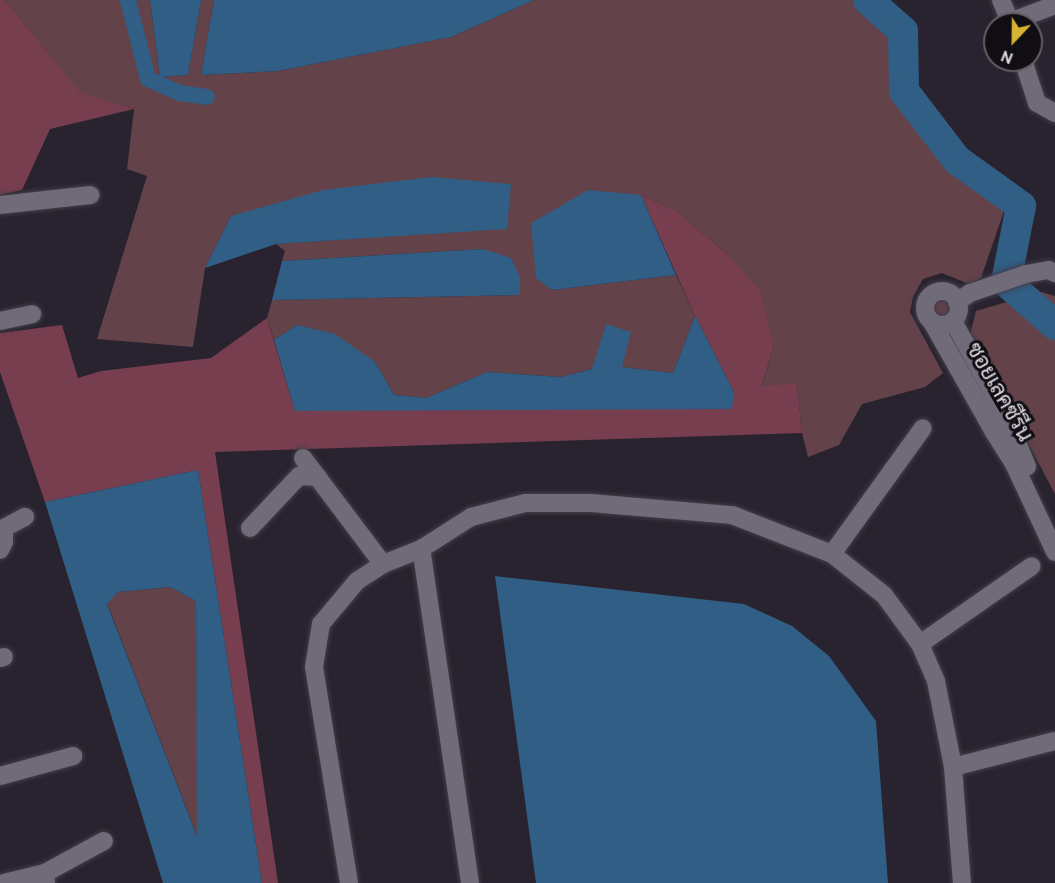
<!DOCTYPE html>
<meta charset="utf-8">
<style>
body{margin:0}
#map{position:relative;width:1055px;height:883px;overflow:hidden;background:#28232f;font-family:Cabin,Sarabun,sans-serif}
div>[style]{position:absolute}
.green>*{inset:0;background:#63424a}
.round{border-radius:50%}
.forest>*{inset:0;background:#763e4e}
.water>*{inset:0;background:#305e84}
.canal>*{height:16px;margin:-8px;padding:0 8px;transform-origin:8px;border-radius:8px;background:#305e84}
.river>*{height:30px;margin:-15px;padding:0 15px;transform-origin:15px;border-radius:15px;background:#305e84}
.roads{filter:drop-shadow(0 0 2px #423e48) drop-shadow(0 0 2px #423e48)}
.minor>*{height:18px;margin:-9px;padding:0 9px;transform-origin:9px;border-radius:9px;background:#706a79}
.minor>.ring{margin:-9px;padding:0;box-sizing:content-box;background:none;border:18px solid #706a79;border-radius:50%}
span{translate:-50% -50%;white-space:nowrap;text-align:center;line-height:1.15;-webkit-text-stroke:6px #100e13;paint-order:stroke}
.street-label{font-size:22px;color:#ddd9e2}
.north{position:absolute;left:983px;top:12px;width:60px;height:60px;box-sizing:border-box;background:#100e13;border:2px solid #625f66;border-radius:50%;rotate:202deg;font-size:16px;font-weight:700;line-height:24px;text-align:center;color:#ddd9e2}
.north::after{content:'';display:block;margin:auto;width:21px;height:27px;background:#d8b434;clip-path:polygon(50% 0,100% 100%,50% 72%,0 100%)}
</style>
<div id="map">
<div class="green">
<div style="clip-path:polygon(5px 0,150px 0,160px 77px,188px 75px,201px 0,214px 0,201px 75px,278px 71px,451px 37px,534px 0,852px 0,893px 37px,891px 86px,940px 157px,1005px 208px,981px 278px,969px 284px,942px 273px,923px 279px,913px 297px,910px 312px,943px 373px,925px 387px,862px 404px,839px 445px,808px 457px,802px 433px,797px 383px,762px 387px,774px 345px,729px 256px,677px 211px,641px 195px,552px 290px,676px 275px,695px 316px,673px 373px,622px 367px,592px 369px,561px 377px,487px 372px,426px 398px,394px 395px,375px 362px,297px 325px,274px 340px,267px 318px,272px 300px,520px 295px,483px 249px,282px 261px,285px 251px,276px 244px,507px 228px,231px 216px,205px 268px,193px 347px,97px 339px,147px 176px,127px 169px,134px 109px,81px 94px)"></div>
<div style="clip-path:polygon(1041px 292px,1055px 296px,1055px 494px,970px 334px,976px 311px)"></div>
<div class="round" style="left:932px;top:300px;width:20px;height:20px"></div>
<div style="clip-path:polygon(170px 587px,196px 601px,198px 838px,107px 603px,118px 592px)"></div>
</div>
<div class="forest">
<div style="clip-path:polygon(0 0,5px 0,81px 93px,134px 109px,50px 129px,22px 190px,0 195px)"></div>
<div style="clip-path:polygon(641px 195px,677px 211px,729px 256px,760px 291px,774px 345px,762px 386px,797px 383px,802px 433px,215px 452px,278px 883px,262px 883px,198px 470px,45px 502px,0 372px,0 333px,62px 325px,78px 378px,101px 371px,211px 358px,267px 318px,295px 411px,734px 392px,695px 316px)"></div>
</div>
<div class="water">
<div style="clip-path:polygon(150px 0,201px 0,188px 75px,160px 77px)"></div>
<div style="clip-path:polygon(214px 0,534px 0,451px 37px,278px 71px,201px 75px)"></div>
<div style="clip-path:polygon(432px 177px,511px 184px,507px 229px,276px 244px,205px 268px,231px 216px,323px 190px)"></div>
<div style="clip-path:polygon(588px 190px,641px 195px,676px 275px,552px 290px,536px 278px,531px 223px)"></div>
<div style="clip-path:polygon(483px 249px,511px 258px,520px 277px,520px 295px,272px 300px,282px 261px)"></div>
<div style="clip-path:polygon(695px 316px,734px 392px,732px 409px,295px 411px,274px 340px,297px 325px,335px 334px,375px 362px,394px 395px,426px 398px,487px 372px,561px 377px,592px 369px,606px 324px,631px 332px,622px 367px,673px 373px)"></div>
<div style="clip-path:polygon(evenodd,198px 470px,262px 883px,163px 883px,45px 502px,198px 470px,170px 587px,196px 601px,197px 836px,107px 604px,118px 592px,170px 587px)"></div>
<div style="clip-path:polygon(495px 576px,744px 604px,792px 626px,829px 656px,876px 721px,888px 883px,536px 883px)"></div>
</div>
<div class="canal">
<div style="left:128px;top:0;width:81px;rotate:75.8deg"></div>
<div style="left:148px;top:79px;width:34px;rotate:24deg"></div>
<div style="left:179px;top:93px;width:28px;rotate:8deg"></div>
</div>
<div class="river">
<div style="left:868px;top:0;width:47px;rotate:41.5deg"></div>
<div style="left:903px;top:31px;width:60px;rotate:89deg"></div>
<div style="left:904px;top:91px;width:87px;rotate:52.5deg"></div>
<div style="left:957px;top:160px;width:79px;rotate:35.7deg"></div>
<div style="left:1021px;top:206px;width:77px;rotate:101.2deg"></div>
<div style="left:1006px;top:282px;width:65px;rotate:41.3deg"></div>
</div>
<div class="roads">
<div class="minor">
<div style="left:1001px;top:0;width:26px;rotate:67deg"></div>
<div style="left:1010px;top:22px;width:48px;rotate:-20.7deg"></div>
<div style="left:1023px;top:60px;width:45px;rotate:72deg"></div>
<div style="left:1037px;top:103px;width:21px;rotate:29deg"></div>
<div style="left:0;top:205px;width:91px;rotate:-6.3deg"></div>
<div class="ring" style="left:925px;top:291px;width:16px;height:16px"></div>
<div style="left:957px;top:302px;width:16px;rotate:-35deg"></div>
<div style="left:970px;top:293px;width:59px;rotate:-18.7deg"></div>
<div style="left:1026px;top:274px;width:23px;rotate:-10deg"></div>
<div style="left:1049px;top:270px;width:7px;rotate:27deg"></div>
<div style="left:0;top:321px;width:33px;rotate:-12deg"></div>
<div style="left:953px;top:321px;width:116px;rotate:61.2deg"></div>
<div style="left:1009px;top:423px;width:47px;rotate:67.3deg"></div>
<div style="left:932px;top:322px;width:126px;rotate:60.6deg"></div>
<div style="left:994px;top:432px;width:38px;rotate:58deg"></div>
<div style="left:1014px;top:464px;width:97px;rotate:65deg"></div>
<div style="left:303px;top:458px;width:133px;rotate:53deg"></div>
<div style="left:250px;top:528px;width:71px;rotate:-46.7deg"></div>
<div style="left:299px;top:476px;width:19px;rotate:3deg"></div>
<div style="left:0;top:550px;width:9px;rotate:-63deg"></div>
<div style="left:4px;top:542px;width:14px;rotate:-90deg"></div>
<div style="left:4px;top:528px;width:24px;rotate:-28deg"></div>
<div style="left:832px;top:554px;width:155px;rotate:-54.2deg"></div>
<div style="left:920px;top:644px;width:136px;rotate:-34.9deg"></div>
<div style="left:0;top:658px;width:4px;rotate:-14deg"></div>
<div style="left:953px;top:767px;width:105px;rotate:-14.3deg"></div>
<div style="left:0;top:776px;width:76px;rotate:-15.3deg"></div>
<div style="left:45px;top:873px;width:67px;rotate:-28.5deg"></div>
<div style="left:4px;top:883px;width:42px;rotate:-13.7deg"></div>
<div style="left:45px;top:873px;width:10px;rotate:84deg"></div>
<div style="left:349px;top:883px;width:219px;rotate:-99.2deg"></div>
<div style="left:314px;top:667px;width:44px;rotate:-80.8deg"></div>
<div style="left:321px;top:624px;width:56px;rotate:-50.1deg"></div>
<div style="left:357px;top:581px;width:31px;rotate:-33deg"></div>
<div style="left:383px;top:564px;width:41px;rotate:-21.5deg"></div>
<div style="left:470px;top:883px;width:338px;rotate:-98.3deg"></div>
<div style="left:421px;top:549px;width:59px;rotate:-32.6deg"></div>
<div style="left:471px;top:517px;width:56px;rotate:-14.5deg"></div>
<div style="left:525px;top:503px;width:66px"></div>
<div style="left:591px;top:503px;width:142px;rotate:4.9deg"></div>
<div style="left:732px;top:515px;width:107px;rotate:21.3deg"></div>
<div style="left:832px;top:554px;width:66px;rotate:38.3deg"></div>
<div style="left:884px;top:595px;width:61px;rotate:53.7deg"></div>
<div style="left:920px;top:644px;width:40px;rotate:66.6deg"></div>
<div style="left:936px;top:681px;width:88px;rotate:78.8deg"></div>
<div style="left:953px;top:767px;width:116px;rotate:85.6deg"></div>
</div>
</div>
<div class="street-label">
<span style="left:1000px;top:392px;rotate:60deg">ซอยเลคซีรีน</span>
</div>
<div class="north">N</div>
</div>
